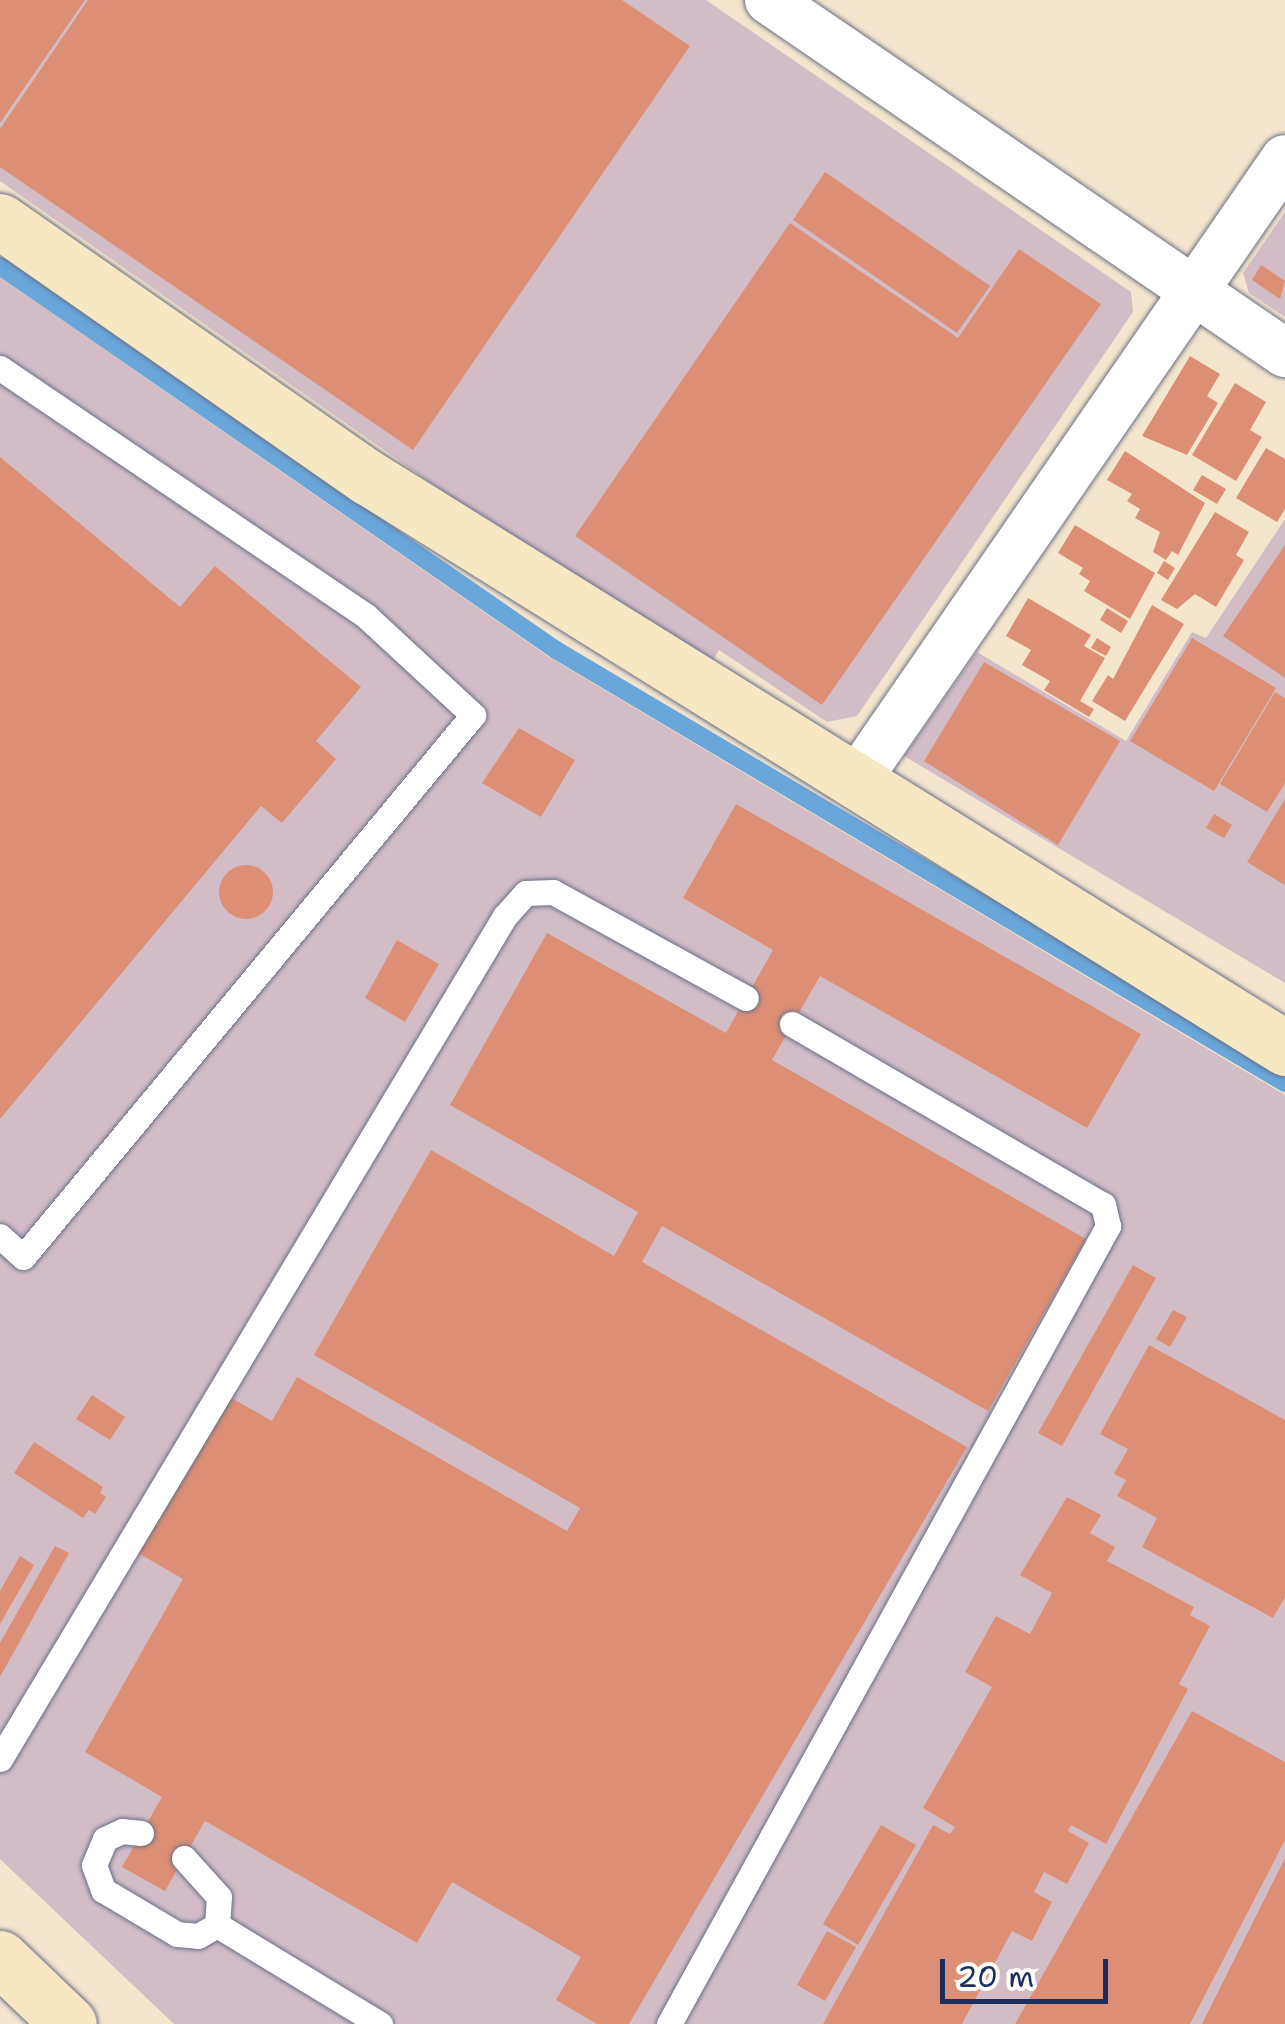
<!DOCTYPE html>
<style>
body{margin:0}
#map{position:relative;width:1285px;height:2024px;overflow:hidden;background:#f4e6cd;font-family:"Shantell Sans",sans-serif}
div>[style]{position:absolute}
.industrial>*{inset:0;background:#d2bdc7}
.stream>*{height:18px;margin:-9px;padding:0 9px;transform-origin:9px;border-radius:9px;background:#69a6da}
.building>*{inset:0;background:#dd8f75}
.round{border-radius:50%}
.roads{filter:drop-shadow(0 0 2px #676f85) drop-shadow(0 0 2px #676f85)}
.lane>*{height:25px;margin:-12.5px;padding:0 12.5px;transform-origin:12.5px;border-radius:12.5px;background:#fff}
.street>*{height:48px;margin:-24px;padding:0 24px;transform-origin:24px;border-radius:24px;background:#fff}
.secondary>*{height:55px;margin:-27.5px;padding:0 27.5px;transform-origin:27.5px;border-radius:27.5px;background:#f7e8c3}
span{translate:-50% -50%;white-space:nowrap;text-align:center;line-height:1.15;-webkit-text-stroke:8px #fdfcf7;paint-order:stroke}
.scale{position:absolute;left:940px;top:1959px;width:168px;height:45px;box-sizing:border-box;border:5px solid #1b2f5e;border-top:0;padding-left:12px;font-size:30px;line-height:35px;white-space:nowrap;color:#1b2f5e;-webkit-text-stroke:8px #fdfcf7;paint-order:stroke}
</style>
<div id="map">
<div class="industrial">
<div style="clip-path:polygon(0 0,706px 0,1131px 292px,1133px 312px,857px 716px,827px 722px,719px 650px,709px 667px,637px 627px,0 181px)"></div>
<div style="clip-path:polygon(1285px 212px,1285px 317px,1249px 293px,1243px 273px)"></div>
<div style="clip-path:polygon(0 277px,549px 657px,1285px 1095px,1285px 2024px,174px 2024px,0 1859px)"></div>
<div style="clip-path:polygon(1285px 519px,1285px 983px,904px 756px,977px 652px,1126px 741px,1192px 632px,1206px 638px)"></div>
</div>
<div class="stream">
<div style="left:0;top:266px;width:676px;rotate:34.63deg"></div>
<div style="left:556px;top:650px;width:848px;rotate:30.71deg"></div>
</div>
<div class="building">
<div style="clip-path:polygon(0 0,85px 0,0 123px)"></div>
<div style="clip-path:polygon(88px 0,622px 0,690px 46px,413px 450px,0 167px,0 129px)"></div>
<div style="clip-path:polygon(825px 172px,990px 286px,957px 333px,793px 220px)"></div>
<div style="clip-path:polygon(790px 223px,958px 338px,1019px 249px,1101px 304px,822px 705px,575px 536px)"></div>
<div style="clip-path:polygon(1261px 265px,1285px 281px,1280px 299px,1252px 280px)"></div>
<div style="clip-path:polygon(1190px 356px,1220px 374px,1207px 396px,1218px 403px,1187px 455px,1142px 436px)"></div>
<div style="clip-path:polygon(1235px 383px,1266px 402px,1250px 430px,1262px 437px,1236px 481px,1192px 455px)"></div>
<div style="clip-path:polygon(1266px 448px,1285px 459px,1285px 509px,1277px 522px,1236px 498px)"></div>
<div style="clip-path:polygon(1125px 451px,1205px 503px,1178px 555px,1172px 551px,1166px 560px,1153px 552px,1160px 532px,1135px 518px,1140px 509px,1127px 501px,1132px 494px,1107px 480px)"></div>
<div style="clip-path:polygon(0 457px,180px 607px,215px 566px,361px 687px,316px 741px,336px 759px,282px 823px,261px 806px,0 1119px)"></div>
<div style="clip-path:polygon(1202px 475px,1226px 489px,1217px 504px,1193px 490px)"></div>
<div style="clip-path:polygon(1215px 512px,1249px 532px,1236px 555px,1244px 560px,1216px 607px,1195px 594px,1177px 609px,1161px 600px)"></div>
<div style="clip-path:polygon(1075px 525px,1155px 573px,1130px 619px,1084px 591px,1090px 581px,1079px 574px,1083px 568px,1058px 553px)"></div>
<div style="clip-path:polygon(1285px 545px,1285px 678px,1223px 636px)"></div>
<div style="clip-path:polygon(1164px 561px,1175px 568px,1168px 580px,1157px 573px)"></div>
<div style="clip-path:polygon(1028px 598px,1091px 635px,1084px 646px,1105px 658px,1080px 701px,1094px 709px,1089px 717px,1044px 690px,1050px 681px,1022px 665px,1031px 650px,1006px 636px)"></div>
<div style="clip-path:polygon(1152px 605px,1184px 624px,1125px 721px,1092px 701px,1108px 675px,1113px 679px)"></div>
<div style="clip-path:polygon(1107px 608px,1128px 621px,1121px 633px,1100px 620px)"></div>
<div style="clip-path:polygon(1097px 638px,1111px 647px,1106px 656px,1091px 648px)"></div>
<div style="clip-path:polygon(1192px 638px,1276px 688px,1214px 791px,1130px 741px)"></div>
<div style="clip-path:polygon(984px 662px,1120px 741px,1058px 845px,924px 761px)"></div>
<div style="clip-path:polygon(1275px 692px,1285px 698px,1285px 783px,1267px 812px,1220px 784px)"></div>
<div style="clip-path:polygon(519px 728px,575px 760px,541px 817px,482px 783px)"></div>
<div style="clip-path:polygon(1285px 799px,1285px 885px,1247px 862px)"></div>
<div style="clip-path:polygon(736px 804px,1141px 1034px,1087px 1128px,820px 976px,772px 1060px,1086px 1239px,988px 1411px,662px 1226px,642px 1262px,967px 1447px,629px 2024px,597px 2024px,556px 2000px,581px 1957px,452px 1882px,417px 1943px,205px 1821px,165px 1891px,122px 1867px,162px 1797px,85px 1752px,183px 1579px,138px 1553px,228px 1396px,272px 1421px,297px 1377px,567px 1531px,580px 1508px,314px 1355px,431px 1150px,614px 1256px,638px 1212px,450px 1105px,547px 933px,726px 1033px,773px 950px,683px 898px)"></div>
<div style="clip-path:polygon(1214px 814px,1232px 825px,1224px 838px,1206px 828px)"></div>
<div class="round" style="left:219px;top:865px;width:54px;height:54px"></div>
<div style="clip-path:polygon(397px 940px,439px 964px,405px 1022px,365px 998px)"></div>
<div style="clip-path:polygon(1133px 1265px,1156px 1278px,1062px 1446px,1038px 1433px)"></div>
<div style="clip-path:polygon(1173px 1310px,1187px 1317px,1170px 1347px,1156px 1339px)"></div>
<div style="clip-path:polygon(1149px 1345px,1285px 1420px,1285px 1597px,1273px 1618px,1142px 1547px,1157px 1518px,1117px 1496px,1126px 1480px,1114px 1474px,1128px 1449px,1100px 1434px)"></div>
<div style="clip-path:polygon(92px 1395px,125px 1417px,110px 1440px,76px 1419px)"></div>
<div style="clip-path:polygon(34px 1442px,103px 1487px,100px 1493px,106px 1497px,95px 1514px,89px 1510px,83px 1518px,14px 1473px)"></div>
<div style="clip-path:polygon(1067px 1497px,1101px 1515px,1090px 1533px,1115px 1547px,1107px 1561px,1194px 1607px,1190px 1615px,1210px 1626px,1179px 1684px,1188px 1689px,1106px 1844px,1071px 1825px,1068px 1831px,1089px 1843px,1067px 1884px,1044px 1872px,1034px 1892px,1052px 1902px,1032px 1941px,1012px 1931px,962px 2024px,823px 2024px,933px 1825px,950px 1834px,955px 1827px,923px 1808px,992px 1687px,965px 1672px,996px 1616px,1030px 1634px,1052px 1593px,1020px 1575px)"></div>
<div style="clip-path:polygon(55px 1546px,69px 1553px,0 1677px,0 1643px)"></div>
<div style="clip-path:polygon(20px 1556px,34px 1565px,0 1624px,0 1591px)"></div>
<div style="clip-path:polygon(1192px 1711px,1285px 1762px,1285px 1840px,1190px 2024px,1015px 2024px)"></div>
<div style="clip-path:polygon(881px 1825px,916px 1845px,858px 1945px,823px 1924px)"></div>
<div style="clip-path:polygon(1285px 1858px,1285px 2024px,1202px 2024px)"></div>
<div style="clip-path:polygon(827px 1931px,856px 1947px,825px 2001px,797px 1985px)"></div>
</div>
<div class="roads">
<div class="lane">
<div style="left:0;top:368px;width:442px;rotate:34.1deg"></div>
<div style="left:366px;top:616px;width:146px;rotate:42.8deg"></div>
<div style="left:473px;top:715px;width:704px;rotate:129.7deg"></div>
<div style="left:23px;top:1257px;width:31px;rotate:-138deg"></div>
<div style="left:0;top:1759px;width:983px;rotate:-59.08deg"></div>
<div style="left:505px;top:916px;width:31px;rotate:-48deg"></div>
<div style="left:526px;top:893px;width:27px;rotate:-2deg"></div>
<div style="left:553px;top:892px;width:220px;rotate:28.8deg"></div>
<div style="left:141px;top:1833px;width:19px;rotate:-174deg"></div>
<div style="left:122px;top:1831px;width:19px;rotate:155deg"></div>
<div style="left:105px;top:1839px;width:28px;rotate:113deg"></div>
<div style="left:94px;top:1865px;width:27px;rotate:70deg"></div>
<div style="left:103px;top:1890px;width:86px;rotate:30.7deg"></div>
<div style="left:177px;top:1934px;width:21px;rotate:5deg"></div>
<div style="left:198px;top:1936px;width:22px;rotate:-30deg"></div>
<div style="left:217px;top:1925px;width:191px;rotate:31.3deg"></div>
<div style="left:184px;top:1858px;width:52px;rotate:48.1deg"></div>
<div style="left:219px;top:1897px;width:28px;rotate:94deg"></div>
<div style="left:669px;top:2024px;width:911px;rotate:-61.18deg"></div>
<div style="left:1108px;top:1226px;width:22px;rotate:-103deg"></div>
<div style="left:1103px;top:1205px;width:360px;rotate:-149.8deg"></div>
</div>
<div class="street">
<div style="left:769px;top:0;width:625px;rotate:34.38deg"></div>
<div style="left:854px;top:784px;width:759px;rotate:-55.41deg"></div>
</div>
<div class="secondary">
<div style="left:0;top:221px;width:450px;rotate:34.9deg"></div>
<div style="left:369px;top:478px;width:1079px;rotate:31.89deg"></div>
<div style="left:0;top:1958px;width:95px;rotate:43.7deg"></div>
</div>
</div>
<div class="scale">20 m</div>
</div>
